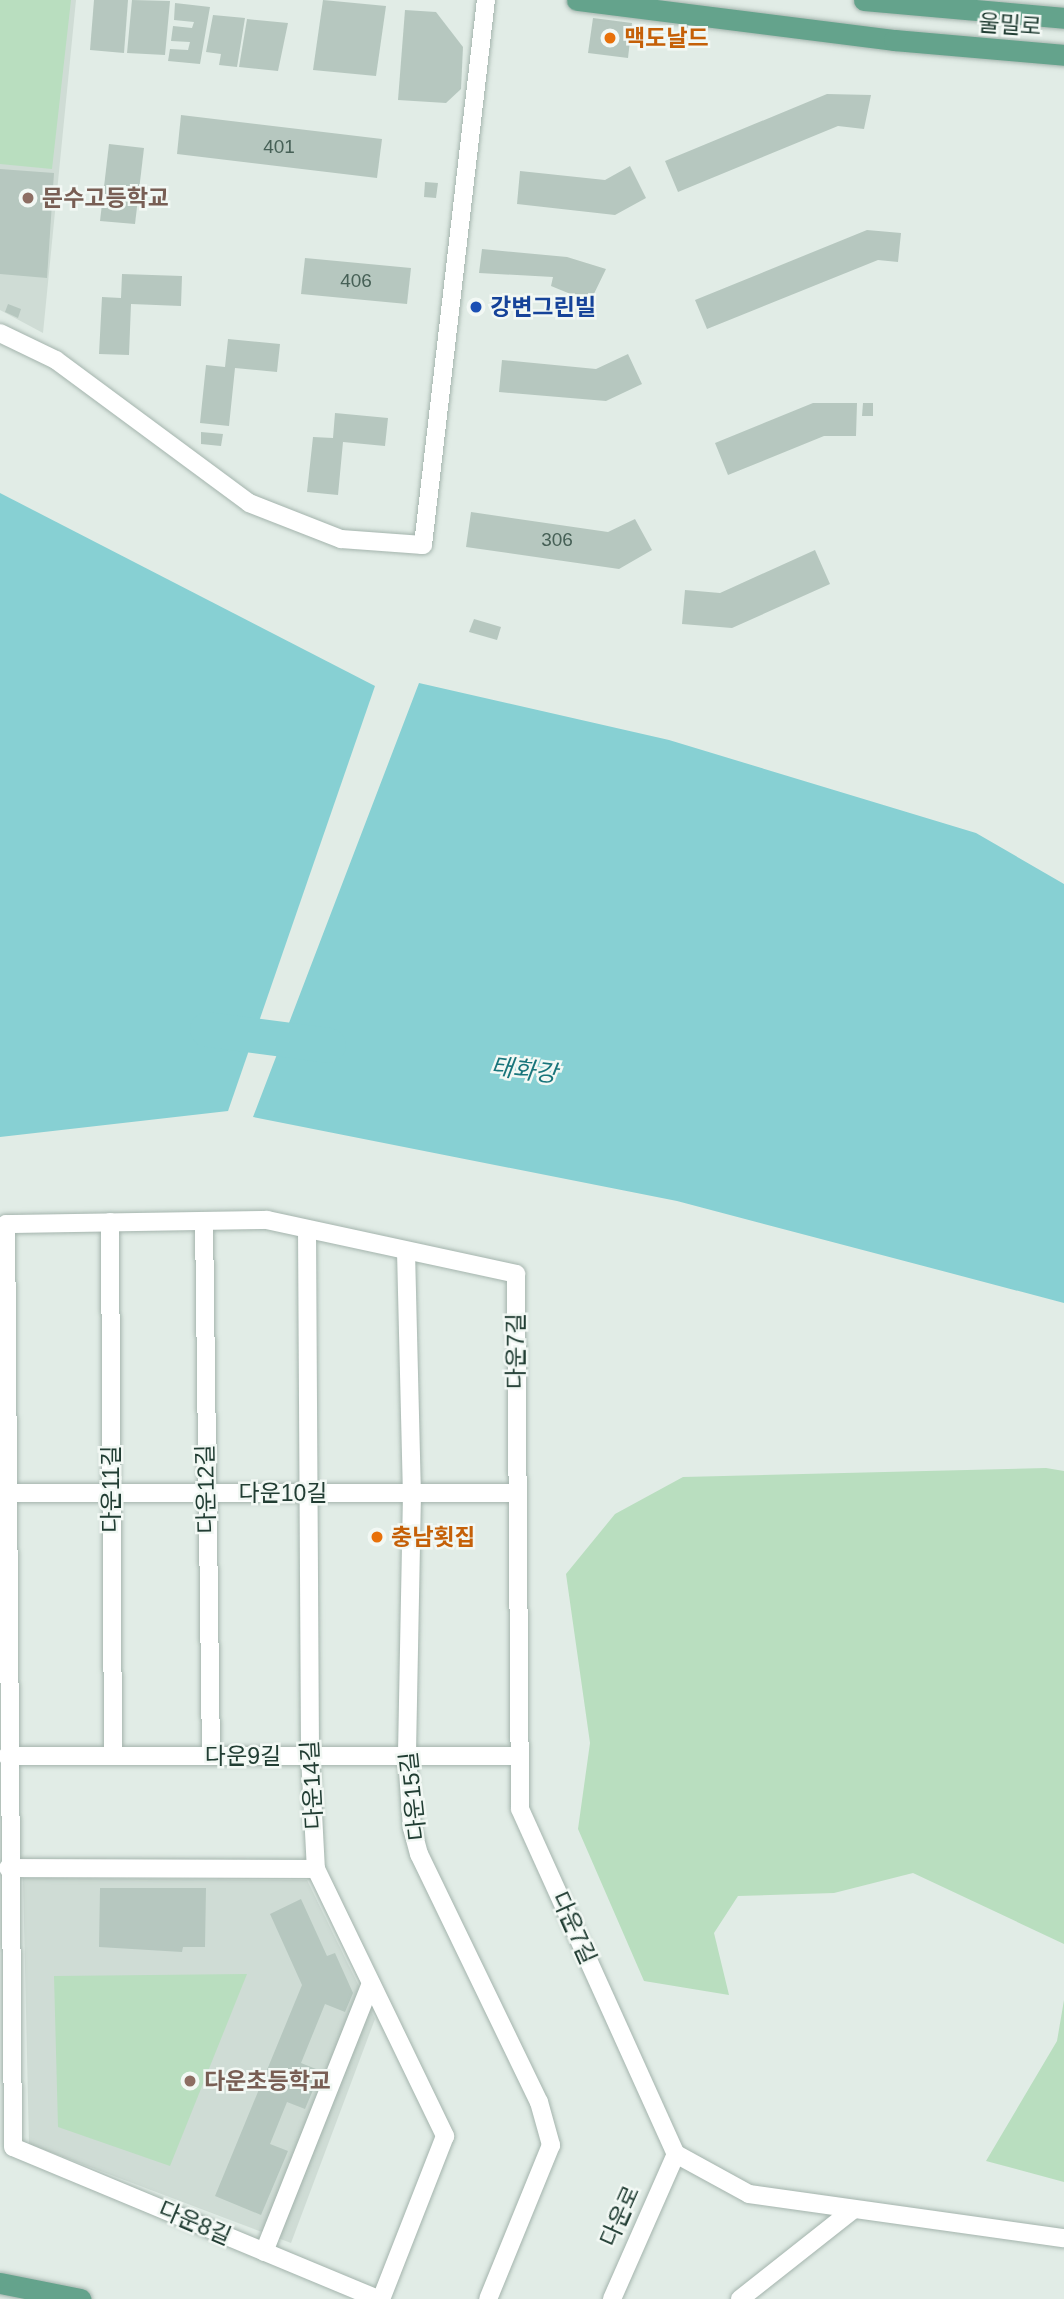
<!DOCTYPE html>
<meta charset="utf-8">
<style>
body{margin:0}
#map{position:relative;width:1064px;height:2299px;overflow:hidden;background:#e1ece6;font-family:Arial,"Noto Sans KR",sans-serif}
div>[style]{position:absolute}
.built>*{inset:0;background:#cfdcd5}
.green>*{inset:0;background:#b9debf}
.water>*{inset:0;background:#87d0d3}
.river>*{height:35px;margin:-17.5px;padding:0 17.5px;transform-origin:17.5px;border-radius:17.5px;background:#87d0d3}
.building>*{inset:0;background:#b6c7bf}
.roads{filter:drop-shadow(0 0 2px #a4b4ad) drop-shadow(0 0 2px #a4b4ad)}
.street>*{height:18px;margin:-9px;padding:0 9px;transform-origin:9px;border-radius:9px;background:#fff}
.primary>*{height:21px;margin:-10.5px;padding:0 10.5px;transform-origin:10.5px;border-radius:10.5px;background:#64a38c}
.dots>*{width:19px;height:19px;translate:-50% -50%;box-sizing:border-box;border:4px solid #f2f8f4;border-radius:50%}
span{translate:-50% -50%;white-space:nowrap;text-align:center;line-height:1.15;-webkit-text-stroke:5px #f2f8f4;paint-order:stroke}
.number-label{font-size:19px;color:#466056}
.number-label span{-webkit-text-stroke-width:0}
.street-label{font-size:23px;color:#213d33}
.food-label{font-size:23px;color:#c56008;font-weight:700}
.left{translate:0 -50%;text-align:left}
.education-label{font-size:23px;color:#785e54;font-weight:700}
.transit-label{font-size:23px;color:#164399;font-weight:700}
.water-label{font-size:24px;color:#19757b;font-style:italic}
</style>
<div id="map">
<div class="built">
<div style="clip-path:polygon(0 0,76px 0,43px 333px,0 310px)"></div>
<div style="clip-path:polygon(23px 1878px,307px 1880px,375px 2019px,291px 2243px,29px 2144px)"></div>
</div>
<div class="green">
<div style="clip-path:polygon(0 0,71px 0,52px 169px,0 164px)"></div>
<div style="clip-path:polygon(1046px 1468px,1064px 1471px,1064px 1944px,913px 1873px,834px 1893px,738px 1896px,714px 1933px,729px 1995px,644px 1981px,578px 1829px,590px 1743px,566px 1574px,615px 1514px,683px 1477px)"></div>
<div style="clip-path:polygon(247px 1974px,170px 2166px,58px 2127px,54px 1976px)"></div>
<div style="clip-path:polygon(1064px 2000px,1064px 2182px,986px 2161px,1057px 2041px)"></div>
</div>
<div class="water">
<div style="clip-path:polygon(0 493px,375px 686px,228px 1111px,0 1137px)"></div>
<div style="clip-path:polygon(419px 683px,669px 740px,976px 833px,1064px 884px,1064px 1303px,677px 1201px,253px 1117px)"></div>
</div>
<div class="river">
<div style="left:207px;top:1029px;width:122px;rotate:7.5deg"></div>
</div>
<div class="building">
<div style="clip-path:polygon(94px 0,128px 0,124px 53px,90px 50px)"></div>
<div style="clip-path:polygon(132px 0,170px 1px,165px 55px,127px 53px)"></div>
<div style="clip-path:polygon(323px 0,386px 6px,376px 76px,313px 70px)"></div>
<div style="clip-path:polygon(175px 3px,210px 7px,200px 64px,168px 61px,170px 49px,188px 50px,190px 42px,171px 41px,173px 26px,192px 28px,194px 22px,174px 20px)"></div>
<div style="clip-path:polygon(405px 10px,436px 12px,463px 47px,461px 89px,446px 103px,398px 100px)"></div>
<div style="clip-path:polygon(213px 15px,245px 18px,237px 67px,219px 65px,221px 54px,206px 52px)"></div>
<div style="clip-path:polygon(593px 18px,632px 23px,628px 58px,588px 53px)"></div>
<div style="clip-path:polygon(247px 19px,288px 23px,278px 71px,239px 67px)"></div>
<div style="clip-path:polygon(827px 94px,871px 95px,864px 129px,838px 126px,678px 192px,665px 161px)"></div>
<div style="clip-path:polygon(181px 115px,382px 139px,377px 178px,177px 154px)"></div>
<div style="clip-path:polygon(109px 144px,144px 148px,135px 224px,100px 221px)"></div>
<div style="clip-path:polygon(630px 166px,646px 198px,615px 215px,517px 204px,520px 171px,605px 180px)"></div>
<div style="clip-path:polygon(0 169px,54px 173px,47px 278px,0 274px)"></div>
<div style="clip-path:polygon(425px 182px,438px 183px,436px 198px,424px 197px)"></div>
<div style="clip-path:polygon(867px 230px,901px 233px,898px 262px,878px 260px,707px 329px,695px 300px)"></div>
<div style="clip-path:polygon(482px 249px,567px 257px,606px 269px,590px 302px,551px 286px,553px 277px,479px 273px)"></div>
<div style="clip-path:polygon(305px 258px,411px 268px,407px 304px,301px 294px)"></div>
<div style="clip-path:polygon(122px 274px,182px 276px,181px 306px,131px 304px,129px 355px,99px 354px,102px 297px,121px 298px)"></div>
<div style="clip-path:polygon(8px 304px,21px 309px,18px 318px,5px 312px)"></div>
<div style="clip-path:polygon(228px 339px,280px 344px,277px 372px,235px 368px,229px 426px,200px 423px,206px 365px,225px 367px)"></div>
<div style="clip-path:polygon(628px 354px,642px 384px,606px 401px,499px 392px,502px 360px,596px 369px)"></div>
<div style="clip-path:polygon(813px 403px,857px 403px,856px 436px,824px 436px,728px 475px,715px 443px)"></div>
<div style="clip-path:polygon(863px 403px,873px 403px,873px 416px,862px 416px)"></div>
<div style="clip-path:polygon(335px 413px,388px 418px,385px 446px,343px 442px,338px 495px,307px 492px,313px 437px,333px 438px)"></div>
<div style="clip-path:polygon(201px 432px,223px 434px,221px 446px,201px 444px)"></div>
<div style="clip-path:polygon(471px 512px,608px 532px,635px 519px,652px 550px,619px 569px,466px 547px)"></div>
<div style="clip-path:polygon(815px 550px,830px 584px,732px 628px,682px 624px,685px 590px,720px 593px)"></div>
<div style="clip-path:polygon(474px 619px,501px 627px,497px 640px,469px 632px)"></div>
<div style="clip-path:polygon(100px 1888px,206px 1888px,205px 1947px,183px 1947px,182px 1952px,99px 1947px)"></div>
<div style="clip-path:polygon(301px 1899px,327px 1956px,335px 1953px,353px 1993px,345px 2012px,325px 2004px,301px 2063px,321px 2071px,305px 2109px,287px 2102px,270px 2144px,288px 2151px,261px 2215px,215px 2196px,302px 1985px,270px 1914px)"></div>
</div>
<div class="roads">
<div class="street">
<div style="left:0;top:333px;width:62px;rotate:25.7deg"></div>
<div style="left:56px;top:360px;width:240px;rotate:36.5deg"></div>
<div style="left:249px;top:503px;width:99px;rotate:21.4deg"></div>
<div style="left:341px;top:539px;width:82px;rotate:4.2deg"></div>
<div style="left:423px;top:545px;width:549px;rotate:-83.41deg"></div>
<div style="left:204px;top:1221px;width:535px;rotate:89.25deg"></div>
<div style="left:110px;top:1222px;width:534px;rotate:89.68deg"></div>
<div style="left:307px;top:1229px;width:527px;rotate:89.67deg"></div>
<div style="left:310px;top:1756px;width:113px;rotate:87deg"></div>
<div style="left:316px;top:1869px;width:297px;rotate:64.2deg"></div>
<div style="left:445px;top:2136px;width:175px;rotate:111.4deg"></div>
<div style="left:406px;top:1251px;width:242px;rotate:88.6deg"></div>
<div style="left:412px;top:1493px;width:263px;rotate:91.1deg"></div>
<div style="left:407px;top:1756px;width:72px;rotate:86deg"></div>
<div style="left:412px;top:1828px;width:27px;rotate:75deg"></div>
<div style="left:419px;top:1854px;width:276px;rotate:64.2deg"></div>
<div style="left:539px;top:2102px;width:45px;rotate:74.4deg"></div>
<div style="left:551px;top:2145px;width:166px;rotate:112.2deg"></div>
<div style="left:7px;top:1493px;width:510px"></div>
<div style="left:7px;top:1756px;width:513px"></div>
<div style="left:8px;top:1868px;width:308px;rotate:0.2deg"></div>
<div style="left:264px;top:2252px;width:289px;rotate:-68.3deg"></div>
<div style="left:378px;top:2299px;width:395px;rotate:-157.4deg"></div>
<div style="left:13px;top:2147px;width:923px;rotate:-90.43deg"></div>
<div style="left:6px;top:1224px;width:261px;rotate:-0.9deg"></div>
<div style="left:267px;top:1220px;width:255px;rotate:12.2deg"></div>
<div style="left:516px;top:1274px;width:535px;rotate:89.57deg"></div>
<div style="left:520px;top:1809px;width:379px;rotate:65.7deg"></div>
<div style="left:676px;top:2154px;width:83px;rotate:28.7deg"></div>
<div style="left:749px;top:2194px;width:318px;rotate:8deg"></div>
<div style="left:612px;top:2299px;width:158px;rotate:-66.2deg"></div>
<div style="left:740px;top:2299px;width:145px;rotate:-38.3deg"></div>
</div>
<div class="primary">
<div style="left:577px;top:0;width:320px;rotate:7.2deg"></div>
<div style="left:894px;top:40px;width:171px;rotate:5deg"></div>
<div style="left:864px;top:0;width:201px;rotate:5.1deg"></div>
<div style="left:0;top:2283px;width:82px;rotate:11.3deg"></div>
</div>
</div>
<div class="dots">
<div style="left:610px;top:38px;background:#e8710a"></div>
<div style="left:28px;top:198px;background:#8d6e63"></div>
<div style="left:476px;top:307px;background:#1a4fb4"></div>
<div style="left:377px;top:1537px;background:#e8710a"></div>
<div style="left:190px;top:2081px;background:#8d6e63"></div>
</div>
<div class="number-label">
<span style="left:279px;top:147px">401</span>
<span style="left:356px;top:281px">406</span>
<span style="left:557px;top:540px">306</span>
</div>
<div class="street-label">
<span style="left:1010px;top:25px;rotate:4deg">울밀로</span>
<span style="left:516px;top:1351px;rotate:-90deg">다운7길</span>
<span style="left:111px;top:1489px;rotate:-90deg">다운11길</span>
<span style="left:206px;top:1489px;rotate:-91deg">다운12길</span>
<span style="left:283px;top:1493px">다운10길</span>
<span style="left:243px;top:1756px">다운9길</span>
<span style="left:312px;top:1785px;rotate:-93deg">다운14길</span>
<span style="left:413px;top:1796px;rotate:-96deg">다운15길</span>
<span style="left:574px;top:1928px;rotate:66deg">다운7길</span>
<span style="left:620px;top:2216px;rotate:-66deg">다운로</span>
<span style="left:195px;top:2223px;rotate:23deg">다운8길</span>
</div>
<div class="food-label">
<span class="left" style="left:624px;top:38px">맥도날드</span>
<span class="left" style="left:391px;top:1537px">충남횟집</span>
</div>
<div class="education-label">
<span class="left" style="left:42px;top:198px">문수고등학교</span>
<span class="left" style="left:204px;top:2081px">다운초등학교</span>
</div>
<div class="transit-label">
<span class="left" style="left:490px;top:307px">강변그린빌</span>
</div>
<div class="water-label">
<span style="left:524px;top:1070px;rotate:7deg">태화강</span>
</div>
</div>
